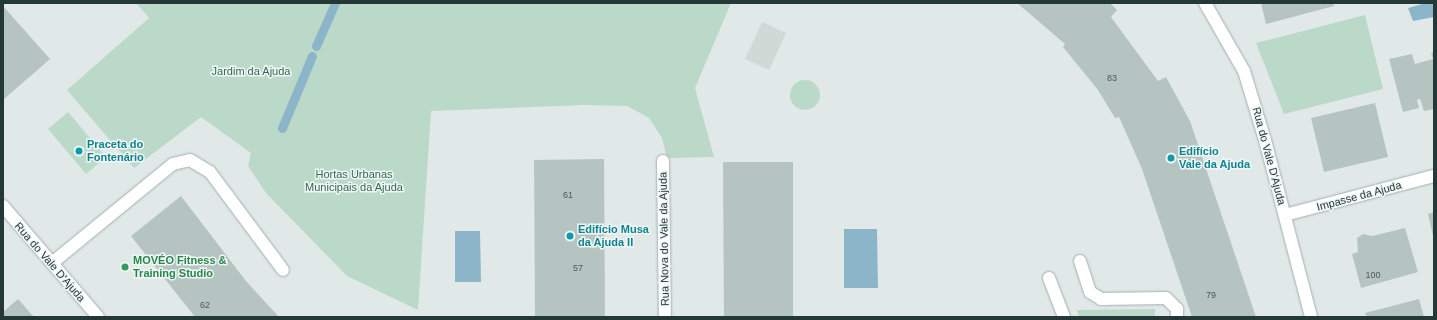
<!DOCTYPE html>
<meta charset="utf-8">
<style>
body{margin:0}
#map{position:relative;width:1437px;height:320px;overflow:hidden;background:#e0e9e7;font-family:Arial,sans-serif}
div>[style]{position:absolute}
.built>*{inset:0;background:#cfd9d6}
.green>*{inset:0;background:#bbd9c9}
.round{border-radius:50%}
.water>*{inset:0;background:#8db5ca}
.stream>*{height:9px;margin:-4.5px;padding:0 4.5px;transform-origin:4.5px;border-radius:4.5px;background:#8db5ca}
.building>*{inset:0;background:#b6c4c1}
.roads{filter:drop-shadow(0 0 1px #a4b0af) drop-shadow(0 0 1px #a4b0af)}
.lane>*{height:12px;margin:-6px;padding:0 6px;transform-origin:6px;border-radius:6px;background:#fff}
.street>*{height:12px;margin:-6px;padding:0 6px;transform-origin:6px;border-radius:6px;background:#fff}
.dots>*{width:11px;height:11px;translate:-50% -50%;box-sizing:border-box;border:2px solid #f0f6f5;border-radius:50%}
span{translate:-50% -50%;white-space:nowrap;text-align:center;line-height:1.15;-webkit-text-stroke:3px #f0f6f5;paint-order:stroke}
.number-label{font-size:9px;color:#485b5a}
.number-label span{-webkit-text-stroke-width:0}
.park-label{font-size:11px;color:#316b53}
.culture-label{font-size:11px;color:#0d838f;font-weight:700}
.left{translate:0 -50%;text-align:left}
.street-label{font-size:11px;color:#233837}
.leisure-label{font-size:11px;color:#27864d;font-weight:700}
.frame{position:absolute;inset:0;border:4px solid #233837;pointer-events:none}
</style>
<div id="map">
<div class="built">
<div style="clip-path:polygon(762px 22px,786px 33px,769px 70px,745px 59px)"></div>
</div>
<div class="green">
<div style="clip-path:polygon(136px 3px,731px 3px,695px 88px,714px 157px,667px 158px,662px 138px,649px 118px,627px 106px,583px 105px,431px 111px,418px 310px,347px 276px,266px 193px,248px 166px,251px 153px,201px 117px,134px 168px,67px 90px,149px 18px)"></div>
<div style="clip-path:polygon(1365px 15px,1383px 89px,1284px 114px,1256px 43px)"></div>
<div class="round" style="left:790px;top:80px;width:30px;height:30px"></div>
<div style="clip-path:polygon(68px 112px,106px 157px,86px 174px,48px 129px)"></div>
<div style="clip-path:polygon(1155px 309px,1155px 317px,1079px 317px,1077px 310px)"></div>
</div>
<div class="water">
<div style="clip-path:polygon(1426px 3px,1434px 3px,1434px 17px,1413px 21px,1408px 8px)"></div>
<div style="clip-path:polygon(844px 229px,877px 229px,878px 288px,844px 288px)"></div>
<div style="clip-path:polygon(455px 231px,480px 231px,481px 282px,455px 282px)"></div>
</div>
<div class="stream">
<div style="left:316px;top:46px;width:47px;rotate:-66.2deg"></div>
<div style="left:282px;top:128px;width:78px;rotate:-67.4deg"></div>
</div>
<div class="building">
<div style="clip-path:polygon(1017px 3px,1110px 3px,1117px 10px,1111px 17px,1158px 81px,1166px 77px,1190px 121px,1256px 317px,1192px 317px,1142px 169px,1119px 117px,1115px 118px,1098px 90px,1063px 47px,1065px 44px)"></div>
<div style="clip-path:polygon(1261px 3px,1333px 3px,1334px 6px,1266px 24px)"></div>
<div style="clip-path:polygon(3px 6px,50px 59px,3px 100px)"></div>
<div style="clip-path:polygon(1434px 52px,1434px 109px,1424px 111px,1420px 99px,1417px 100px,1419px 108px,1403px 112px,1389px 59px,1412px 54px,1415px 64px,1433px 59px,1431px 53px)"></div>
<div style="clip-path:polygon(1375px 103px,1388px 157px,1324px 172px,1311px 118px)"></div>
<div style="clip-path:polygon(604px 159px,605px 317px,535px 317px,534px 160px)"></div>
<div style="clip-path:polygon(723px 162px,793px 162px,793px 317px,724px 317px)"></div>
<div style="clip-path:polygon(181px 196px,246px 281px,279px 317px,195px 317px,131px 236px)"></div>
<div style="clip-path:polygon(1434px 212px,1434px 236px,1433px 236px,1428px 214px)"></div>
<div style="clip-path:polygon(1405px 228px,1418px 272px,1361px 288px,1352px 254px,1358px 252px,1357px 238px,1363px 234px,1372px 236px)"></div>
<div style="clip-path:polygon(18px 299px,34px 317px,3px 317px,3px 312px)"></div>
<div style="clip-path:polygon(1419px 299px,1424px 317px,1367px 317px,1365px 313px)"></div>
</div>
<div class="roads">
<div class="lane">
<div style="left:1080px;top:261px;width:33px;rotate:72deg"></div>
<div style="left:1090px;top:292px;width:13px;rotate:32deg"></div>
<div style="left:1101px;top:299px;width:65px;rotate:-0.9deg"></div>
<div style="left:1166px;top:298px;width:16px;rotate:45deg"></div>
<div style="left:1177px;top:309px;width:8px;rotate:90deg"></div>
<div style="left:52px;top:263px;width:156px;rotate:-39.3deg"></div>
<div style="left:173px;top:164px;width:17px;rotate:-13deg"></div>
<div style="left:190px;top:160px;width:23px;rotate:31deg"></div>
<div style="left:210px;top:172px;width:122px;rotate:53.3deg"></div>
<div style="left:1049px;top:278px;width:42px;rotate:69deg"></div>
</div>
<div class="street">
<div style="left:1205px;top:3px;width:78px;rotate:60.2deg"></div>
<div style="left:1244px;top:71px;width:72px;rotate:73.1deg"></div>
<div style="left:1265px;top:140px;width:183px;rotate:75.4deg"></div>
<div style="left:663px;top:161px;width:156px;rotate:89.3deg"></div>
<div style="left:3px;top:206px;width:146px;rotate:49.4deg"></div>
<div style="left:1285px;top:215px;width:154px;rotate:-14.7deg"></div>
</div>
</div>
<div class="dots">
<div style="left:79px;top:151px;background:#0f9aa8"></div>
<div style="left:1171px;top:158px;background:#0f9aa8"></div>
<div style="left:570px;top:236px;background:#0f9aa8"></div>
<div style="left:125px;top:267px;background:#2e9e5b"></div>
</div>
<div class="number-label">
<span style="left:1112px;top:78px">83</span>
<span style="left:568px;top:195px">61</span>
<span style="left:578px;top:268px">57</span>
<span style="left:1373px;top:275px">100</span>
<span style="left:1211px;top:295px">79</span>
<span style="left:205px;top:305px">62</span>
</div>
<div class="park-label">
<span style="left:251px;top:71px">Jardim da Ajuda</span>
<span style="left:354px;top:181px">Hortas Urbanas<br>Municipais da Ajuda</span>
</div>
<div class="culture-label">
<span class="left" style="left:87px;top:151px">Praceta do<br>Fontenário</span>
<span class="left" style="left:1179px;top:158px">Edifício<br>Vale da Ajuda</span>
<span class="left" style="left:578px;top:236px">Edifício Musa<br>da Ajuda II</span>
</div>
<div class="street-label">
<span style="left:1269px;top:156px;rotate:75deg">Rua do Vale D'Ajuda</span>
<span style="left:1359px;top:196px;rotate:-15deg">Impasse da Ajuda</span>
<span style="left:664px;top:239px;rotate:-91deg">Rua Nova do Vale da Ajuda</span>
<span style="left:50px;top:262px;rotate:49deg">Rua do Vale D'Ajuda</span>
</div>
<div class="leisure-label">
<span class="left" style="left:133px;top:267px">MOVÉO Fitness &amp;<br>Training Studio</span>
</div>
<div class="frame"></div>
</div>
